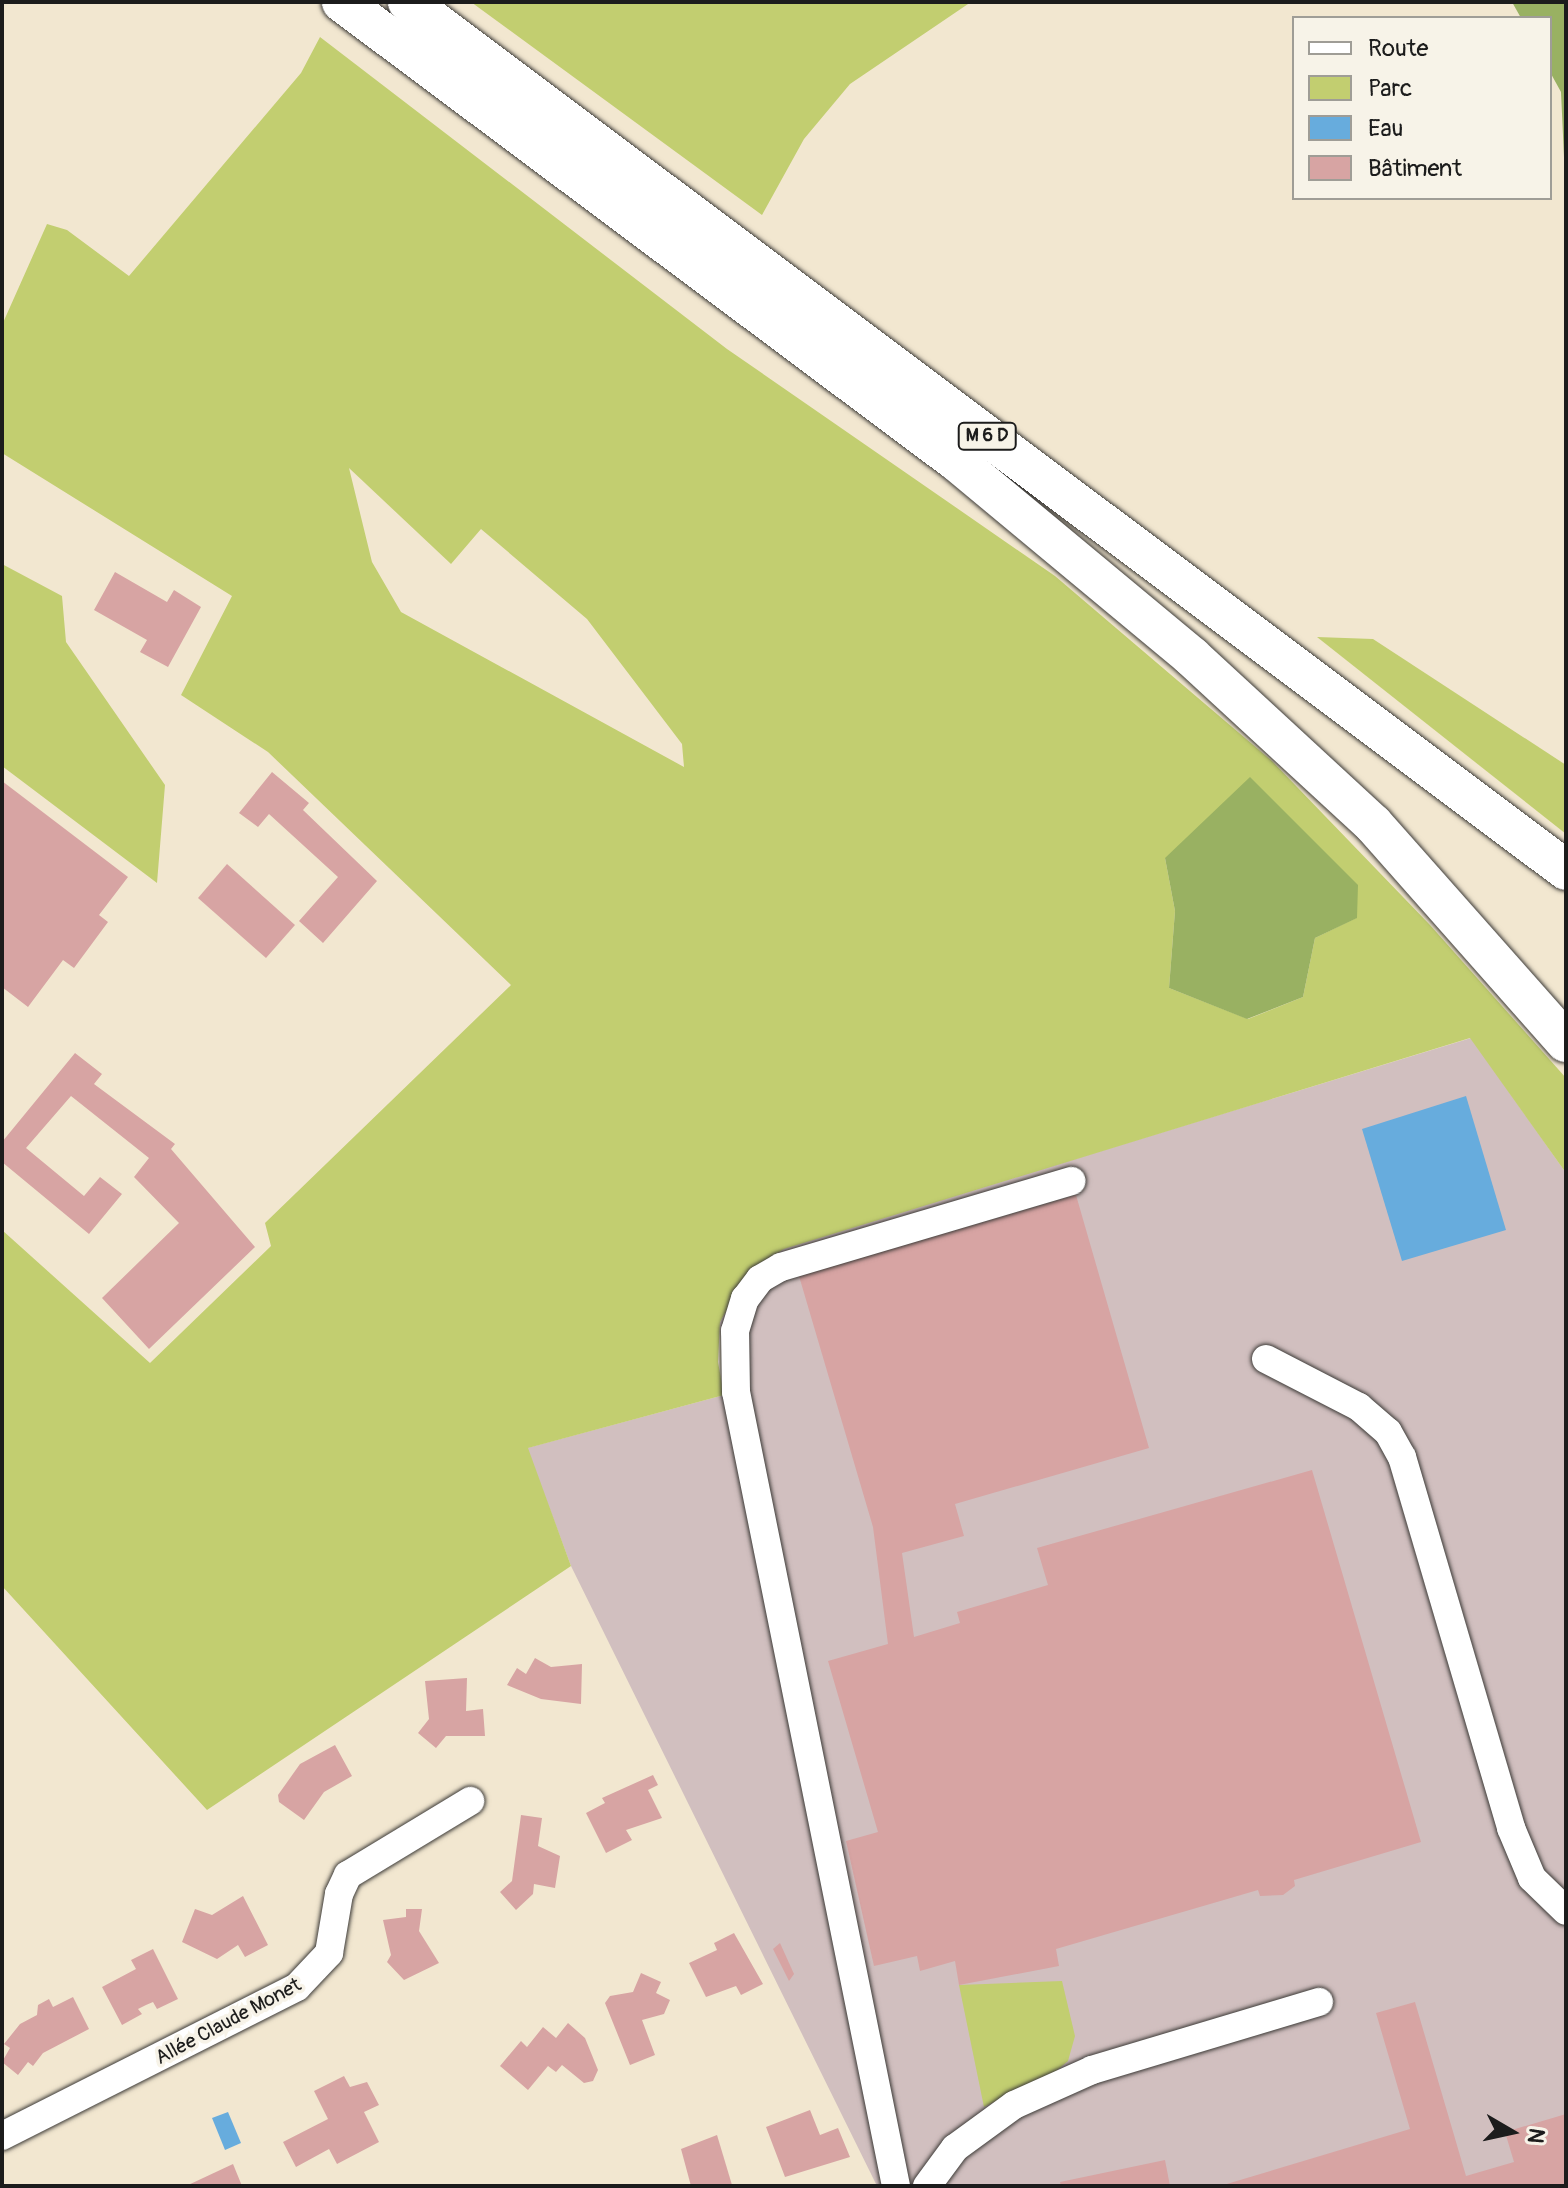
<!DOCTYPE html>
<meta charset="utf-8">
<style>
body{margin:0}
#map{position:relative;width:1568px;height:2188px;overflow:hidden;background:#f2e7d0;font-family:Pangolin,sans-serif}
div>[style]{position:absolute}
.industrial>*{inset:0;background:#d1bfbf}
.green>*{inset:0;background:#c2ce70}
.forest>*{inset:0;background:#99b162}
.water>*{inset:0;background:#67acdd}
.building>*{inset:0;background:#d7a4a3}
.roads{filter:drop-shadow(0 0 2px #3c3a37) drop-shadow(0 0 2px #3c3a37)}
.minor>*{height:28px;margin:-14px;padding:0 14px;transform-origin:14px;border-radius:14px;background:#fff}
.highway>*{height:40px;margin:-20px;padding:0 20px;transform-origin:20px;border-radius:20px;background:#fff}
span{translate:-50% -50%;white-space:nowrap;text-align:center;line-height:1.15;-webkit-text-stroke:7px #f7f3e8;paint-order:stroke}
.shield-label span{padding:2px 6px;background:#f7f3e8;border:2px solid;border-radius:6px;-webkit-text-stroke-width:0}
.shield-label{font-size:18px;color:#1c1c1c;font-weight:700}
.street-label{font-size:20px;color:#1c1c1c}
.frame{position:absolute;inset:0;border:4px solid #1c1c1c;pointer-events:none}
.legend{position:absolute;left:1292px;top:16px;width:260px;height:184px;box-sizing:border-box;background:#f7f3e8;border:2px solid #9f9d96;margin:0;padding:10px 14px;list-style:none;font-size:24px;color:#1c1c1c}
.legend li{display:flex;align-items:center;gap:16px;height:40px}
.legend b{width:40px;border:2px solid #9f9d96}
.north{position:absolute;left:1472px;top:2092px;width:80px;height:80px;-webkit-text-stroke:6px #f7f3e8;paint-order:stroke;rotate:99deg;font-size:22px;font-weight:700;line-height:32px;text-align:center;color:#1c1c1c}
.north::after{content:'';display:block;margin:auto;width:28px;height:36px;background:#1c1c1c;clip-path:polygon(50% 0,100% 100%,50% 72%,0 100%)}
</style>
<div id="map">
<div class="industrial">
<div style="clip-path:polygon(1471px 1038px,1566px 1173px,1566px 2186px,877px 2186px,571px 1566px,527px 1448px,724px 1395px,720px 1322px,749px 1270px,784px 1248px)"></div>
</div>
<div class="green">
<div style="clip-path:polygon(471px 2px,971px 2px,850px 84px,804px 139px,762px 215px)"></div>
<div style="clip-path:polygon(evenodd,320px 37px,727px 349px,1055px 576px,1272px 761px,1430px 925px,1566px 1078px,1566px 1173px,1470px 1038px,784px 1249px,749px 1270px,720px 1322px,718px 1362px,724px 1395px,528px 1448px,571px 1566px,207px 1810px,2px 1586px,2px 1230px,150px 1363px,271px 1246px,265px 1223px,511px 985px,268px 752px,181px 695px,232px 596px,2px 453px,2px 325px,47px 224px,67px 230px,129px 276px,301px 73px,320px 37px,349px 468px,451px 564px,481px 529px,587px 619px,682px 744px,684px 767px,401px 612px,372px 562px,349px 468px,320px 37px,1165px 858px,1356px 918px,1315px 938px,1303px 997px,1248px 1019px,1169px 988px,1175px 911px,1165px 858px)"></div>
<div style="clip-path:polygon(2px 564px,62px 596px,66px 642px,165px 785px,157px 883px,2px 766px)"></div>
<div style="clip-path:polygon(1317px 637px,1373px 639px,1566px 765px,1566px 834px)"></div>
<div style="clip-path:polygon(1062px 1981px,1075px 2036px,1068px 2061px,1055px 2072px,984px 2107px,959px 1985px)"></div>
</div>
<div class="forest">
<div style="clip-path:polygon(1512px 2px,1566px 2px,1566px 201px,1561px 92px,1550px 72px,1550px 18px,1521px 18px)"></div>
<div style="clip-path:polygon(1250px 777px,1358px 885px,1357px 918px,1315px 938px,1303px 997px,1247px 1019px,1169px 988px,1175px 911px,1165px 858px)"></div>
</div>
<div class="water">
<div style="clip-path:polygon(1466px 1096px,1506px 1230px,1402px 1261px,1362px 1129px)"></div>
<div style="clip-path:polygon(228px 2112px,241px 2143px,225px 2150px,212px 2118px)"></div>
</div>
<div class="building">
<div style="clip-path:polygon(115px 572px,167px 602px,174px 590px,201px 607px,168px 667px,140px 652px,147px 640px,94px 610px)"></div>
<div style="clip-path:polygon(272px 772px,309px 803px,303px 810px,377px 881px,323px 943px,299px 921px,338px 877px,269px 814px,258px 827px,239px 813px)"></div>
<div style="clip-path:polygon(2px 781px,128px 877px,99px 915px,108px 922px,74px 968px,63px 960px,28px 1007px,2px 987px)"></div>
<div style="clip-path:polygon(227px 864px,295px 925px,266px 958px,198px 898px)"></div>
<div style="clip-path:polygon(75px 1053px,102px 1074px,94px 1084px,175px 1144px,171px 1149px,255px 1247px,149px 1349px,102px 1298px,179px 1223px,134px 1177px,149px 1158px,71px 1096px,26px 1148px,84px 1196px,100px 1177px,122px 1194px,89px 1234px,2px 1162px,2px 1142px)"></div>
<div style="clip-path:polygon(1076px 1195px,1149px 1448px,955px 1504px,964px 1536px,902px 1553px,914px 1637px,960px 1623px,957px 1612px,1048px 1585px,1037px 1548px,1312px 1470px,1421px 1842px,1294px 1880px,1295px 1886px,1283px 1895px,1260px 1896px,1258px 1890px,1056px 1949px,1059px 1966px,959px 1985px,955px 1961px,920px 1971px,917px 1956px,874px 1966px,846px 1841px,878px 1832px,828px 1661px,888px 1644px,873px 1527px,799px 1276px)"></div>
<div style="clip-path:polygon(535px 1658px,551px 1667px,582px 1664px,581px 1704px,541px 1699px,507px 1685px,517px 1668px,526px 1674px)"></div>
<div style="clip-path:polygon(467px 1678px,466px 1711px,483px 1709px,485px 1736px,446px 1736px,436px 1748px,418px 1733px,429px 1719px,425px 1681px)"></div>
<div style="clip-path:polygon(335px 1745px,352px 1776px,324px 1792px,304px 1820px,279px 1802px,278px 1795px,300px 1764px)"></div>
<div style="clip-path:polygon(653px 1775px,658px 1785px,648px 1790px,662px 1818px,626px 1830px,632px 1840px,606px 1853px,586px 1813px,605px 1803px,602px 1798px)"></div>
<div style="clip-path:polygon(521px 1815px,542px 1818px,538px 1846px,560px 1856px,555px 1888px,534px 1884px,533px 1894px,516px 1910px,500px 1892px,512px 1881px)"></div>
<div style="clip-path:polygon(243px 1896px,268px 1945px,245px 1957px,238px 1945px,217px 1959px,182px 1942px,195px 1909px,212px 1915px)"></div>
<div style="clip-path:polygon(406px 1909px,422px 1909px,419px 1931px,439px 1963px,404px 1980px,387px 1962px,391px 1955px,383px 1920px,406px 1917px)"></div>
<div style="clip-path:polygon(734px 1933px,763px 1984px,741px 1995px,736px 1986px,706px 1997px,689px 1963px,717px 1950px,714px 1943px)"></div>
<div style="clip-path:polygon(780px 1943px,794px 1974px,789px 1981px,773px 1949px)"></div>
<div style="clip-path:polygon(153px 1949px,178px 1999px,157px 2009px,153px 2002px,146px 2005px,138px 2009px,142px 2014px,122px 2025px,102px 1987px,136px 1969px,131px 1960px)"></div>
<div style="clip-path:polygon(641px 1973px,661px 1982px,656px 1993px,670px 2000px,664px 2014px,642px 2020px,655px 2055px,630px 2065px,605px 2003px,610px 1996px,633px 1992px)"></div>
<div style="clip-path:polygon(73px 1997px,89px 2029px,43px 2053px,33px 2066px,28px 2062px,18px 2075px,2px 2062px,10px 2048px,4px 2044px,20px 2024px,37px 2015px,38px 2005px,49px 1999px,53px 2007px)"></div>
<div style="clip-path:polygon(1415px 2002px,1466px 2176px,1514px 2162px,1505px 2132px,1566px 2114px,1566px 2186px,1220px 2186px,1410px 2129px,1376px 2013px)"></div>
<div style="clip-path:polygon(568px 2023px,585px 2038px,598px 2070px,593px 2081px,584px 2083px,562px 2065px,556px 2072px,548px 2066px,528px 2090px,500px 2066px,521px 2041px,527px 2047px,543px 2027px,556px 2038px)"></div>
<div style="clip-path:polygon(344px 2076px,350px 2087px,367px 2082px,379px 2105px,364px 2112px,379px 2142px,337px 2164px,329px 2149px,296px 2167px,283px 2142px,328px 2119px,314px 2091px)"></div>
<div style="clip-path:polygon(810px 2110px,820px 2135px,838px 2128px,850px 2157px,785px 2177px,766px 2127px)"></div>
<div style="clip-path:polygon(717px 2135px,732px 2185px,691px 2186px,681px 2149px)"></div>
<div style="clip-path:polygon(1165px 2160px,1170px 2186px,1061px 2186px,1060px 2182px)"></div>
<div style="clip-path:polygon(233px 2164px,242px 2186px,186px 2186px)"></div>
</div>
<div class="roads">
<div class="minor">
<div style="left:1266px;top:1359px;width:105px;rotate:27.3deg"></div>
<div style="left:1359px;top:1407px;width:38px;rotate:41deg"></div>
<div style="left:1388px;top:1432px;width:29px;rotate:61deg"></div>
<div style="left:1402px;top:1457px;width:387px;rotate:73.6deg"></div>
<div style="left:1511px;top:1828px;width:54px;rotate:67.2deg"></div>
<div style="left:1532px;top:1878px;width:47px;rotate:44.1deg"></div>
<div style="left:2px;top:2136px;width:330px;rotate:-26.8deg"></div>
<div style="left:297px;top:1987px;width:47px;rotate:-46.7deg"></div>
<div style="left:329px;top:1953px;width:60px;rotate:-80.4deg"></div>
<div style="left:339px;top:1894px;width:21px;rotate:-65deg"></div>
<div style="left:348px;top:1875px;width:143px;rotate:-31.2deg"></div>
<div style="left:896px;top:2186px;width:810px;rotate:-101.39deg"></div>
<div style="left:736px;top:1392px;width:61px;rotate:-90.9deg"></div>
<div style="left:735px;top:1331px;width:34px;rotate:-73deg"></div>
<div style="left:745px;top:1299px;width:25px;rotate:-53deg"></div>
<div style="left:760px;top:1279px;width:24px;rotate:-30deg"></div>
<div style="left:781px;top:1267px;width:303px;rotate:-16.5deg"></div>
<div style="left:927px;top:2186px;width:47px;rotate:-53.6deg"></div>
<div style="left:955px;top:2148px;width:73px;rotate:-36.1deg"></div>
<div style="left:1014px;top:2105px;width:85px;rotate:-24.2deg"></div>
<div style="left:1092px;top:2070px;width:237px;rotate:-16.7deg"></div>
</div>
<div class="highway">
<div style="left:342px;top:2px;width:765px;rotate:36.77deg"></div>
<div style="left:955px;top:460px;width:308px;rotate:39.7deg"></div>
<div style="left:1192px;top:657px;width:246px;rotate:42.7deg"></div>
<div style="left:1373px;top:824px;width:291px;rotate:48.5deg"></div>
<div style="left:408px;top:2px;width:1447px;rotate:36.85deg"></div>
</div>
</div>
<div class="shield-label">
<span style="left:987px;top:436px">M 6 D</span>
</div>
<div class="street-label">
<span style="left:228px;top:2021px;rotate:-28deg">Allée Claude Monet</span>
</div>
<div class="frame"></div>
<ul class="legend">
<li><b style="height:10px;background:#fff"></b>Route</li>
<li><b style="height:22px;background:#c2ce70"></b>Parc</li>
<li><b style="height:22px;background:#67acdd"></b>Eau</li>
<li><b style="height:22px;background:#d7a4a3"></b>Bâtiment</li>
</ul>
<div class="north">N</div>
</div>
